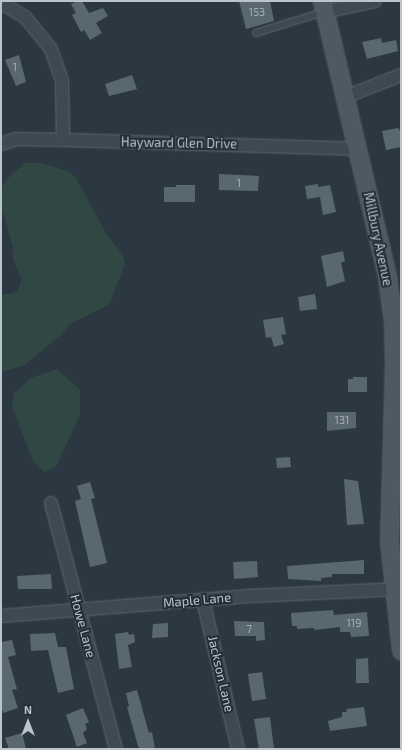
<!DOCTYPE html>
<style>
body{margin:0}
#map{position:relative;width:402px;height:750px;overflow:hidden;background:#2b3841;font-family:"Exo 2",sans-serif}
div>[style]{position:absolute}
.green>*{inset:0;background:#314744}
.building>*{inset:0;background:#596770}
.roads{filter:drop-shadow(0 0 1px #5d676e) drop-shadow(0 0 1px #5d676e)}
.service>*{height:6px;margin:-3px;padding:0 3px;transform-origin:3px;border-radius:3px;background:#3f4951}
.minor>*{height:12px;margin:-6px;padding:0 6px;transform-origin:6px;border-radius:6px;background:#3f4951}
.secondary>*{height:17px;margin:-8.5px;padding:0 8.5px;transform-origin:8.5px;border-radius:8.5px;background:#4d5963}
span{translate:-50% -50%;white-space:nowrap;text-align:center;line-height:1.15;-webkit-text-stroke:4px #232e36;paint-order:stroke}
.number-label{font-size:11px;color:#a3adb4}
.number-label span{-webkit-text-stroke-width:0}
.street-label{font-size:13px;color:#bcc4cb}
.frame{position:absolute;inset:0;border:2px solid #bcc4cb;pointer-events:none}
.north{position:absolute;left:8px;top:702px;width:40px;height:40px;-webkit-text-stroke:3px #232e36;paint-order:stroke;rotate:0deg;font-size:11px;font-weight:700;line-height:16px;text-align:center;color:#bcc4cb}
.north::after{content:'';display:block;margin:auto;width:14px;height:18px;background:#bcc4cb;clip-path:polygon(50% 0,100% 100%,50% 72%,0 100%)}
</style>
<div id="map">
<div class="green">
<div style="clip-path:polygon(25px 163px,42px 163px,70px 172px,76px 178px,106px 233px,123px 255px,125px 264px,109px 305px,70px 324px,60px 336px,23px 366px,1px 372px,1px 294px,12px 294px,18px 290px,21px 279px,13px 259px,13px 247px,1px 205px,1px 189px,6px 180px)"></div>
<div style="clip-path:polygon(57px 369px,80px 390px,80px 415px,56px 467px,44px 472px,33px 462px,12px 406px,14px 393px,31px 378px)"></div>
</div>
<div class="building">
<div style="clip-path:polygon(77px 1px,82px 1px,89px 13px,103px 8px,108px 16px,96px 23px,102px 33px,90px 40px,84px 30px,81px 32px,72px 15px,76px 13px,71px 4px)"></div>
<div style="clip-path:polygon(239px 1px,270px 1px,274px 21px,246px 29px)"></div>
<div style="clip-path:polygon(381px 38px,382px 43px,396px 40px,398px 51px,367px 59px,362px 42px)"></div>
<div style="clip-path:polygon(19px 55px,26px 82px,16px 86px,5px 60px)"></div>
<div style="clip-path:polygon(132px 75px,137px 89px,109px 96px,105px 84px)"></div>
<div style="clip-path:polygon(398px 128px,401px 132px,401px 147px,386px 150px,382px 131px)"></div>
<div style="clip-path:polygon(219px 174px,259px 176px,258px 191px,219px 190px)"></div>
<div style="clip-path:polygon(318px 184px,318px 187px,330px 185px,336px 212px,323px 215px,320px 197px,307px 199px,305px 186px)"></div>
<div style="clip-path:polygon(176px 185px,195px 185px,195px 202px,164px 202px,164px 187px,176px 187px)"></div>
<div style="clip-path:polygon(343px 251px,345px 262px,341px 262px,345px 281px,327px 287px,321px 256px)"></div>
<div style="clip-path:polygon(315px 294px,317px 309px,300px 311px,298px 297px)"></div>
<div style="clip-path:polygon(283px 317px,286px 334px,281px 335px,284px 344px,274px 347px,271px 337px,266px 338px,263px 320px)"></div>
<div style="clip-path:polygon(353px 377px,367px 377px,367px 392px,348px 392px,348px 379px,353px 379px)"></div>
<div style="clip-path:polygon(327px 412px,356px 412px,356px 428px,327px 431px)"></div>
<div style="clip-path:polygon(290px 457px,291px 467px,277px 468px,276px 458px)"></div>
<div style="clip-path:polygon(344px 479px,358px 481px,364px 524px,347px 525px)"></div>
<div style="clip-path:polygon(90px 482px,95px 498px,91px 499px,107px 563px,90px 567px,75px 501px,81px 499px,77px 486px)"></div>
<div style="clip-path:polygon(364px 560px,364px 574px,332px 574px,332px 577px,321px 578px,321px 581px,288px 579px,287px 566px)"></div>
<div style="clip-path:polygon(257px 561px,258px 577px,234px 579px,233px 562px)"></div>
<div style="clip-path:polygon(51px 574px,52px 589px,18px 589px,17px 576px)"></div>
<div style="clip-path:polygon(333px 610px,334px 615px,367px 612px,369px 636px,351px 637px,350px 632px,340px 632px,340px 627px,314px 630px,314px 628px,297px 629px,297px 626px,292px 626px,291px 613px)"></div>
<div style="clip-path:polygon(234px 621px,264px 622px,265px 640px,256px 641px,256px 636px,235px 636px)"></div>
<div style="clip-path:polygon(168px 623px,168px 637px,152px 638px,153px 624px)"></div>
<div style="clip-path:polygon(128px 632px,129px 635px,134px 634px,135px 642px,128px 645px,132px 667px,119px 669px,115px 634px)"></div>
<div style="clip-path:polygon(55px 633px,58px 647px,66px 647px,74px 689px,58px 693px,48px 650px,31px 651px,30px 634px)"></div>
<div style="clip-path:polygon(12px 640px,16px 655px,8px 657px,17px 689px,12px 690px,18px 708px,3px 713px,1px 705px,1px 642px)"></div>
<div style="clip-path:polygon(368px 658px,369px 683px,356px 683px,356px 659px)"></div>
<div style="clip-path:polygon(262px 672px,266px 699px,252px 701px,248px 674px)"></div>
<div style="clip-path:polygon(137px 690px,149px 733px,152px 732px,155px 749px,140px 749px,138px 746px,127px 707px,129px 706px,126px 693px)"></div>
<div style="clip-path:polygon(364px 707px,367px 726px,330px 731px,328px 721px,342px 717px,342px 712px,347px 712px,346px 709px)"></div>
<div style="clip-path:polygon(83px 708px,89px 722px,85px 724px,87px 729px,83px 733px,87px 743px,77px 747px,66px 715px)"></div>
<div style="clip-path:polygon(270px 717px,274px 749px,259px 749px,254px 719px)"></div>
<div style="clip-path:polygon(22px 733px,26px 749px,9px 749px,5px 738px)"></div>
</div>
<div class="roads">
<div class="service">
<div style="left:256px;top:33px;width:70px;rotate:-17.4deg"></div>
</div>
<div class="minor">
<div style="left:1px;top:3px;width:28px;rotate:30deg"></div>
<div style="left:25px;top:17px;width:41px;rotate:50.9deg"></div>
<div style="left:51px;top:49px;width:34px;rotate:71deg"></div>
<div style="left:62px;top:81px;width:59px;rotate:89deg"></div>
<div style="left:324px;top:12px;width:52px;rotate:-12.2deg"></div>
<div style="left:345px;top:97px;width:60px;rotate:-21.4deg"></div>
<div style="left:1px;top:144px;width:16px;rotate:-18deg"></div>
<div style="left:16px;top:139px;width:47px;rotate:1.2deg"></div>
<div style="left:63px;top:140px;width:295px;rotate:1.7deg"></div>
<div style="left:51px;top:503px;width:254px;rotate:75.2deg"></div>
<div style="left:203px;top:600px;width:153px;rotate:76.8deg"></div>
<div style="left:1px;top:616px;width:249px;rotate:-4.6deg"></div>
<div style="left:249px;top:596px;width:152px;rotate:-2.6deg"></div>
</div>
<div class="secondary">
<div style="left:322px;top:1px;width:284px;rotate:76.7deg"></div>
<div style="left:387px;top:277px;width:45px;rotate:82.4deg"></div>
<div style="left:393px;top:322px;width:41px;rotate:88.6deg"></div>
<div style="left:394px;top:363px;width:178px;rotate:91.6deg"></div>
<div style="left:389px;top:541px;width:110px;rotate:83.7deg"></div>
</div>
</div>
<div class="number-label">
<span style="left:257px;top:12px">153</span>
<span style="left:15px;top:67px">1</span>
<span style="left:239px;top:183px">1</span>
<span style="left:342px;top:420px">131</span>
<span style="left:354px;top:623px">119</span>
<span style="left:249px;top:629px">7</span>
</div>
<div class="street-label">
<span style="left:179px;top:143px;rotate:1deg">Hayward Glen Drive</span>
<span style="left:378px;top:239px;rotate:78deg">Millbury Avenue</span>
<span style="left:197px;top:600px;rotate:-5deg">Maple Lane</span>
<span style="left:83px;top:626px;rotate:75deg">Howe Lane</span>
<span style="left:221px;top:674px;rotate:77deg">Jackson Lane</span>
</div>
<div class="frame"></div>
<div class="north">N</div>
</div>
